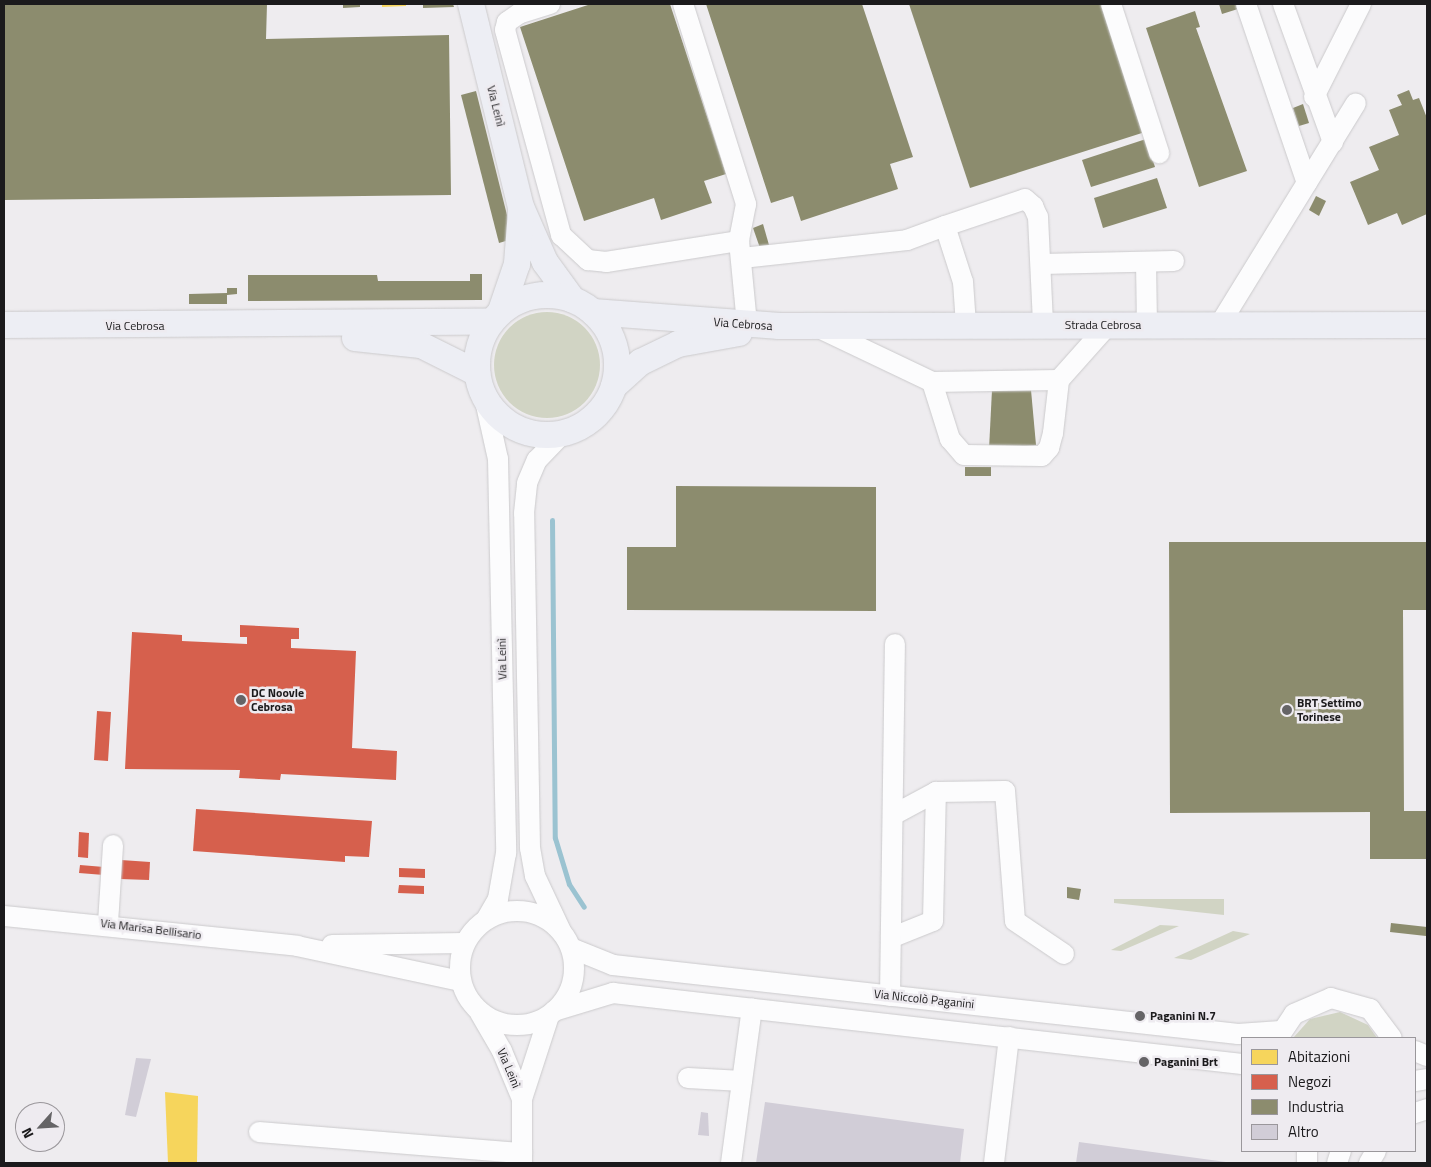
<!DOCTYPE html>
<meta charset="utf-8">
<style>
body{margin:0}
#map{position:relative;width:1431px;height:1167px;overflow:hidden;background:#eeecef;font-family:"Titillium Web",sans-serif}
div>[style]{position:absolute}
.green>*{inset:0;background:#d1d4c4}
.round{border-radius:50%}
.homes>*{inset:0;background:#f6d55c}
.shops>*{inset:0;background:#d6604d}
.industry>*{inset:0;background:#8c8c6e}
.stream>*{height:5px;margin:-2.5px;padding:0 2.5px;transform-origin:2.5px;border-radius:2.5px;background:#9bc3d1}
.building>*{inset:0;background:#d1cdd7}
.roads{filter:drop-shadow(0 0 1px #cbcacc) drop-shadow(0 0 1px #cbcacc)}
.minor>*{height:20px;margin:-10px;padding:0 10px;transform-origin:10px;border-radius:10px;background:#fcfcfd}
.minor>.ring{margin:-10px;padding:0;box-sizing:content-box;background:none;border:20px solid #fcfcfd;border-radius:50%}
.major>*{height:26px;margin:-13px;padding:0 13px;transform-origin:13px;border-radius:13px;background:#edeef4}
.major>.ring{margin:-13px;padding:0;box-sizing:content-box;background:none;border:26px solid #edeef4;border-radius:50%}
.dots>*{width:14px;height:14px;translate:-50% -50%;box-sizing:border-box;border:2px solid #eeebf0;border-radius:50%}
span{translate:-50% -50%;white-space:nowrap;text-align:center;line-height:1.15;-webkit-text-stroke:5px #eeebf0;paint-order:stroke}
.street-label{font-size:12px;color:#1b1a1c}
.poi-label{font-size:12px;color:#1b1a1c;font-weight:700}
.left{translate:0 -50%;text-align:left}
.frame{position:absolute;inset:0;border:5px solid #1b1a1c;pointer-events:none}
.legend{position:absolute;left:1241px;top:1037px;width:175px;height:115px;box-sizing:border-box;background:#eeebf0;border:1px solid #9a979b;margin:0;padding:6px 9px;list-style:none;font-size:15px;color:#1b1a1c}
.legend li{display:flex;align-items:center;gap:10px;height:25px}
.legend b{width:25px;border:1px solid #9a979b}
.north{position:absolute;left:15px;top:1102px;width:50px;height:50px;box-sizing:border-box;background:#eeebf0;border:1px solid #9a979b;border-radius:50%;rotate:244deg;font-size:14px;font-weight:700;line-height:20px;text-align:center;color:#1b1a1c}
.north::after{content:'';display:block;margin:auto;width:18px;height:22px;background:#656466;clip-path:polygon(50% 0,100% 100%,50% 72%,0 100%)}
</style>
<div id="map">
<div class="green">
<div class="round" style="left:494px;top:312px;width:106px;height:106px"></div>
<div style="clip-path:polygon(1114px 899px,1224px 899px,1224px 915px,1114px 903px)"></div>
<div style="clip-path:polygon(1160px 925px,1179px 926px,1121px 951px,1111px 950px)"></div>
<div style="clip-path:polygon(1233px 931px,1250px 934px,1191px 960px,1174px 958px)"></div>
<div style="clip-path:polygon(1340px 1012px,1368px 1025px,1377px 1038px,1293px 1038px,1310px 1019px)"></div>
</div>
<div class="homes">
<div style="clip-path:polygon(382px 4px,406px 4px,406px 6px,382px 7px)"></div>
<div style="clip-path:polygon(165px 1092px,198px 1096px,197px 1163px,168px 1163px)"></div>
</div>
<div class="shops">
<div style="clip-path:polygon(240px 625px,299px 628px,299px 639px,291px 639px,291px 648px,356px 651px,352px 748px,397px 751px,396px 780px,281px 774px,280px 780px,239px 778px,240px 770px,125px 769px,132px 632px,182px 635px,182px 641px,247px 644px,247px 637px,240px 637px)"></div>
<div style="clip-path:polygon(97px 711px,111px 712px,108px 761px,94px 760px)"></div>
<div style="clip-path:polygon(196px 809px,372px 821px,369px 857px,345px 856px,345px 862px,193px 851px)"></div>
<div style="clip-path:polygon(79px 832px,89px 833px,88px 858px,78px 857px)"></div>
<div style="clip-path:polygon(121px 860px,150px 862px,149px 880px,120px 879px)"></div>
<div style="clip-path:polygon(80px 865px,104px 867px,104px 875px,79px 873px)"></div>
<div style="clip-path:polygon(399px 868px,425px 869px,425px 878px,399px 877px)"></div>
<div style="clip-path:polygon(399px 885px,424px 886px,424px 894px,398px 893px)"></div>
</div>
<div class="industry">
<div style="clip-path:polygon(4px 4px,267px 4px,266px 39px,449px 35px,451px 195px,4px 200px)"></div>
<div style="clip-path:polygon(343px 4px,360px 4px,360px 7px,343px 8px)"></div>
<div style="clip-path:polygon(423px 4px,453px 4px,454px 7px,423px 8px)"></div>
<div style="clip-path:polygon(591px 4px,670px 4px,726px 174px,704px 181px,712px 203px,661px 220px,654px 198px,584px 221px,520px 27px)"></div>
<div style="clip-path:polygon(706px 4px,862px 4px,913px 157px,890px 164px,898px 189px,801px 221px,793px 196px,771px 203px)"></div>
<div style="clip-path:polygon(909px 4px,1103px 4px,1145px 132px,970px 188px)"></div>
<div style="clip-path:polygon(1219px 4px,1239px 4px,1241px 8px,1222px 14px)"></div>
<div style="clip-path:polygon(1195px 11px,1200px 27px,1196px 28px,1247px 171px,1199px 187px,1146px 28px)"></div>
<div style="clip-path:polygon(1409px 90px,1413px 100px,1419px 98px,1427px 118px,1427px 214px,1402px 225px,1397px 213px,1368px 225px,1350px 182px,1379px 170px,1369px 147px,1399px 135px,1389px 110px,1402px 105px,1397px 95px)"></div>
<div style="clip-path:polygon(476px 91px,513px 239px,499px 243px,461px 95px)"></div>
<div style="clip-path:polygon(1303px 104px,1309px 123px,1299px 126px,1293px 108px)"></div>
<div style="clip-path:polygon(1146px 139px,1155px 167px,1091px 187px,1082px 160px)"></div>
<div style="clip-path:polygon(1157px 178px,1167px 208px,1103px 228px,1094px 198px)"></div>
<div style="clip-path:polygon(1316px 196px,1326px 201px,1319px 216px,1309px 210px)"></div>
<div style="clip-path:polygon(763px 224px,769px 245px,760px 248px,753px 228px)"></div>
<div style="clip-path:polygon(470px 274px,482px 274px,482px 300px,248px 301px,248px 275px,377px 275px,378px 281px,470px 281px)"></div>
<div style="clip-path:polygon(227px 288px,237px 288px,237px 294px,227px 295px)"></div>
<div style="clip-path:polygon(227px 293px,227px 304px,189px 304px,189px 294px)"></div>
<div style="clip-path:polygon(992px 390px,1031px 390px,1036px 445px,989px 449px)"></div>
<div style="clip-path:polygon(965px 467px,991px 467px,991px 476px,965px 476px)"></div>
<div style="clip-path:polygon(676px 486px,876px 487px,876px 611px,627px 610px,627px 547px,676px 547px)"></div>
<div style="clip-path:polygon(1169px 542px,1427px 542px,1427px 610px,1403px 610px,1404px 811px,1427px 811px,1427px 859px,1370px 859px,1370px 812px,1170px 813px)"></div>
<div style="clip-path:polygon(1067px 887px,1081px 889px,1079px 900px,1067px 898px)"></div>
<div style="clip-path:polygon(1391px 923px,1427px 927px,1426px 936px,1390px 932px)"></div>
</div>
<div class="stream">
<div style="left:552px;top:520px;width:318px;rotate:89.5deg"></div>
<div style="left:555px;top:838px;width:48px;rotate:73.1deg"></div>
<div style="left:569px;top:884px;width:27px;rotate:57deg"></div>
</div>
<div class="building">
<div style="clip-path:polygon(136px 1058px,151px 1059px,136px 1117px,125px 1115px)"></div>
<div style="clip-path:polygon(765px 1102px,964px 1129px,960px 1163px,756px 1163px)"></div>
<div style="clip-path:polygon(701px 1112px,708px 1113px,709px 1136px,698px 1135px)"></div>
<div style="clip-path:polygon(1079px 1142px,1226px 1162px,1226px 1163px,1076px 1163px)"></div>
</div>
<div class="roads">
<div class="minor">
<div style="left:550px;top:4px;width:31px;rotate:163deg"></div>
<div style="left:520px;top:13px;width:16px;rotate:145deg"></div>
<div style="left:507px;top:22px;width:8px;rotate:104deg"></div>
<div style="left:505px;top:30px;width:213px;rotate:74.7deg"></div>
<div style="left:561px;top:235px;width:37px;rotate:43deg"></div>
<div style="left:588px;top:260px;width:18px;rotate:6deg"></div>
<div style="left:606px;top:262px;width:135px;rotate:-9deg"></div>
<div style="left:739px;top:241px;width:83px;rotate:84.5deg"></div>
<div style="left:683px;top:4px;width:210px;rotate:72.5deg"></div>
<div style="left:746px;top:204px;width:38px;rotate:101deg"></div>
<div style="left:1111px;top:4px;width:157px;rotate:72.1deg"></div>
<div style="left:1246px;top:4px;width:189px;rotate:71.2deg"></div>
<div style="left:1283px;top:4px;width:147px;rotate:70.1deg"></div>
<div style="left:1314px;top:97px;width:104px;rotate:-63.2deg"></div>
<div style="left:945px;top:226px;width:84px;rotate:-18.6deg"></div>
<div style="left:1025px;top:199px;width:11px;rotate:41deg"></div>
<div style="left:1033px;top:206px;width:12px;rotate:66deg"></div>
<div style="left:1038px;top:217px;width:108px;rotate:87.3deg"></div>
<div style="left:742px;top:258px;width:166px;rotate:-6.2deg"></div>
<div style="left:907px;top:240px;width:40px;rotate:-20.2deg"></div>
<div style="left:945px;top:226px;width:59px;rotate:72.2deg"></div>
<div style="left:963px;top:282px;width:43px;rotate:86deg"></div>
<div style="left:1146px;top:262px;width:63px;rotate:89.1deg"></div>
<div style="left:1042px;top:264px;width:132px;rotate:-1.3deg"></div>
<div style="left:1220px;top:324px;width:259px;rotate:-58.4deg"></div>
<div style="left:819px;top:328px;width:125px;rotate:25.5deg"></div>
<div style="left:932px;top:382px;width:60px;rotate:72.5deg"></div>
<div style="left:950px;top:439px;width:21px;rotate:49deg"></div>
<div style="left:964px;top:455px;width:78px;rotate:0.7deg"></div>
<div style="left:1042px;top:456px;width:11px;rotate:-49deg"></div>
<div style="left:1049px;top:448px;width:16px;rotate:-75deg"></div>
<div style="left:1053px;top:433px;width:53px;rotate:-83.5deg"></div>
<div style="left:1059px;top:380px;width:74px;rotate:-48.3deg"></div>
<div style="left:932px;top:382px;width:127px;rotate:-0.9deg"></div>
<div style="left:484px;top:396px;width:65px;rotate:77.5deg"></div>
<div style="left:498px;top:459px;width:394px;rotate:88.8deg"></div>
<div style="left:506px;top:853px;width:47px;rotate:99.9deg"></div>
<div style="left:498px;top:899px;width:24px;rotate:120deg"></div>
<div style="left:895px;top:814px;width:47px;rotate:-28.2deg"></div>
<div class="ring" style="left:460px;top:911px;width:94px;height:94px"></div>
<div style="left:4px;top:916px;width:295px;rotate:5.8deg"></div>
<div style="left:297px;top:946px;width:167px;rotate:12.1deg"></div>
<div style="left:108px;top:923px;width:78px;rotate:-86.3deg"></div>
<div style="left:561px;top:931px;width:61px;rotate:-115.3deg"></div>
<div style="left:535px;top:876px;width:28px;rotate:-100deg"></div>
<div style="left:530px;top:848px;width:335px;rotate:-91deg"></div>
<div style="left:524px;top:513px;width:30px;rotate:-84deg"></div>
<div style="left:527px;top:483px;width:25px;rotate:-67deg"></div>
<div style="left:537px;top:460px;width:37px;rotate:-46deg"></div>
<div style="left:893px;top:937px;width:43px;rotate:-21.8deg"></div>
<div style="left:933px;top:921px;width:129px;rotate:-88.7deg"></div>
<div style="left:936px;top:792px;width:69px;rotate:-0.8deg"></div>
<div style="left:1005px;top:791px;width:130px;rotate:85.6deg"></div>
<div style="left:1015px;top:921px;width:59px;rotate:34deg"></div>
<div style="left:332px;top:945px;width:132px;rotate:-0.9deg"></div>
<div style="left:571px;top:948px;width:45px;rotate:22deg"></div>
<div style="left:613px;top:965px;width:629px;rotate:6.3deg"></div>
<div style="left:1238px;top:1034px;width:43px;rotate:-4deg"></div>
<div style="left:890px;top:996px;width:352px;rotate:-89.2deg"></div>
<div style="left:554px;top:1011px;width:62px;rotate:-17deg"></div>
<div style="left:613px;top:993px;width:633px;rotate:6.44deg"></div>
<div style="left:480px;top:1013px;width:44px;rotate:59.9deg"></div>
<div style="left:502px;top:1051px;width:52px;rotate:67.4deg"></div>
<div style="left:1278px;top:1038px;width:29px;rotate:-56deg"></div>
<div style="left:1294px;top:1014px;width:40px;rotate:-23.4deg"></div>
<div style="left:1331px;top:998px;width:41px;rotate:15.8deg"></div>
<div style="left:1370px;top:1009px;width:36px;rotate:53deg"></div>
<div style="left:1415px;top:1051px;width:13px;rotate:23deg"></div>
<div style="left:688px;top:1078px;width:54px;rotate:3.2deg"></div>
<div style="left:1415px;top:1081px;width:12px;rotate:-9deg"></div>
<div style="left:1415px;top:1113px;width:13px;rotate:-18deg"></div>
<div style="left:259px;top:1132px;width:264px;rotate:4.6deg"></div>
<div style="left:522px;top:1163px;width:64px;rotate:-90deg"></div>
<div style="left:522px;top:1099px;width:87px;rotate:-72deg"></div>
<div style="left:731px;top:1163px;width:156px;rotate:-82.3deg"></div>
<div style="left:994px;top:1163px;width:127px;rotate:-83.2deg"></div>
<div style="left:1307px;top:1163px;width:12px;rotate:-90deg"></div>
<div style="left:1337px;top:1163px;width:13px;rotate:-72deg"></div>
<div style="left:1369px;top:1163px;width:14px;rotate:-60deg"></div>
</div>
<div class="major">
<div style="left:471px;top:4px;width:209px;rotate:76.2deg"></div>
<div style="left:521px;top:207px;width:60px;rotate:66.4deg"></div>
<div style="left:545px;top:262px;width:46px;rotate:53.9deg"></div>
<div class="ring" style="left:477px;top:295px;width:114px;height:114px"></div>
<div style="left:501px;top:311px;width:50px;rotate:-71.2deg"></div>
<div style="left:517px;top:264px;width:53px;rotate:-85.7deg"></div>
<div style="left:593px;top:312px;width:187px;rotate:4.3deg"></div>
<div style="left:779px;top:326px;width:648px;rotate:-0.09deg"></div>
<div style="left:4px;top:325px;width:487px;rotate:-0.4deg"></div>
<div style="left:355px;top:338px;width:66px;rotate:6.1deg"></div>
<div style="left:421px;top:345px;width:63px;rotate:26.6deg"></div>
<div style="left:614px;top:386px;width:36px;rotate:-42deg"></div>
<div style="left:641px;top:362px;width:41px;rotate:-25.9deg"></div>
<div style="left:678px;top:344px;width:62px;rotate:-10.2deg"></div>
</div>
</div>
<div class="dots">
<div style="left:241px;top:700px;background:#656466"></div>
<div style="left:1287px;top:710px;background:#656466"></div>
<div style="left:1140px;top:1016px;background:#656466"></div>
<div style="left:1144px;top:1062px;background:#656466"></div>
</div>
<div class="street-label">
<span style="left:496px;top:106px;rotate:76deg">Via Leinì</span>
<span style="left:743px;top:324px;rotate:4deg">Via Cebrosa</span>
<span style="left:1103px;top:325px">Strada Cebrosa</span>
<span style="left:135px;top:326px">Via Cebrosa</span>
<span style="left:502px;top:659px;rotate:-91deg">Via Leinì</span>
<span style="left:151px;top:929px;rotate:7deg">Via Marisa Bellisario</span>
<span style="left:924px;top:999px;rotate:6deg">Via Niccolò Paganini</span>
<span style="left:509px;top:1068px;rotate:67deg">Via Leinì</span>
</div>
<div class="poi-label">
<span class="left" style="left:251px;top:700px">DC Noovle<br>Cebrosa</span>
<span class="left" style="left:1297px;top:710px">BRT Settimo<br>Torinese</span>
<span class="left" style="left:1150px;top:1016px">Paganini N.7</span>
<span class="left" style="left:1154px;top:1062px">Paganini Brt</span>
</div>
<div class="frame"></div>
<ul class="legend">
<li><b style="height:14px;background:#f6d55c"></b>Abitazioni</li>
<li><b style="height:14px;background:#d6604d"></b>Negozi</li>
<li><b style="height:14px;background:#8c8c6e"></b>Industria</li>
<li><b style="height:14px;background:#d1cdd7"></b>Altro</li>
</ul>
<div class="north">N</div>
</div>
